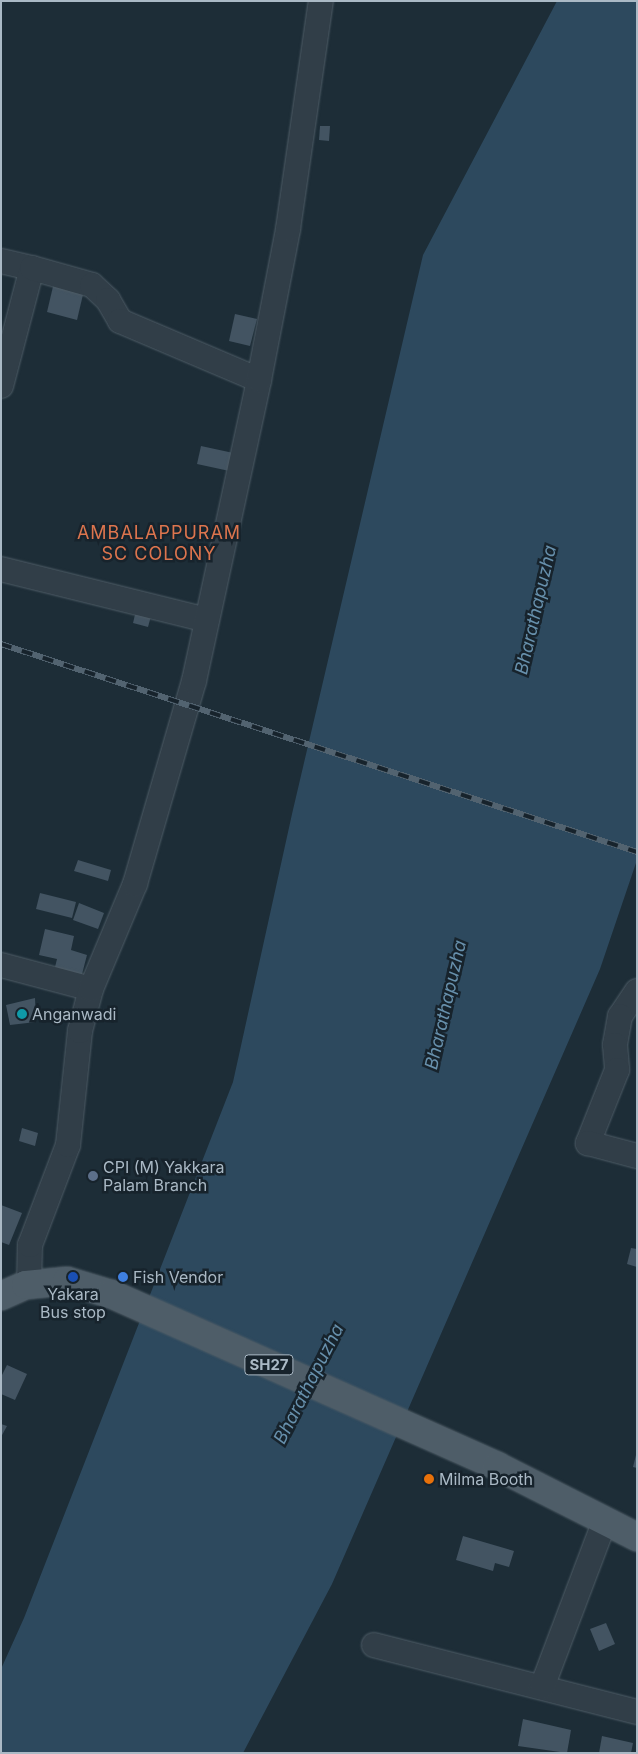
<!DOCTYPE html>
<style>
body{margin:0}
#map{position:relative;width:638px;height:1754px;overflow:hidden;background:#1d2d37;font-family:Inter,sans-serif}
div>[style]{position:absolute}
.water>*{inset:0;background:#2d495e}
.building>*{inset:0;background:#435462}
.roads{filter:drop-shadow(0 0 1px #4e5c66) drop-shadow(0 0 1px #4e5c66)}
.minor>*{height:24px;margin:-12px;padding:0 12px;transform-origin:12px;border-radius:12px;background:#313e48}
.major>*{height:28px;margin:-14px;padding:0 14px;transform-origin:14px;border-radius:14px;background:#4e5d68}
.rail>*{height:5.5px;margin-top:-2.75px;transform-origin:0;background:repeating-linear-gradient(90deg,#17232c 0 11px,#526370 0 22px);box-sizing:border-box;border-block:1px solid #526370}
.dots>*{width:14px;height:14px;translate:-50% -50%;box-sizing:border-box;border:2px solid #17232c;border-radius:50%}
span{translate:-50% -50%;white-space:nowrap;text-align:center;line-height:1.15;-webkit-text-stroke:5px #17232c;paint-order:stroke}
.shield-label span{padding:1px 4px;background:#17232c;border:1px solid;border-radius:4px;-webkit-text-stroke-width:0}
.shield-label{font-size:15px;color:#aab9c5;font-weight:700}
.poi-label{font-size:16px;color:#aab9c5}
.left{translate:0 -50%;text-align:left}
.neighbourhood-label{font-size:18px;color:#dd754e;letter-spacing:1px}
.water-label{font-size:18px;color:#6790ac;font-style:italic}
.frame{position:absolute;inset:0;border:2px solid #aab9c5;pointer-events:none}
</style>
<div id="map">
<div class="water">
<div style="clip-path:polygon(557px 1px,637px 1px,637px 860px,600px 969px,332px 1584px,243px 1753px,1px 1753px,1px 1669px,24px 1618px,233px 1082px,292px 814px,423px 255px)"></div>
</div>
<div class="building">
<div style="clip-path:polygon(320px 126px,330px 126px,329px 141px,319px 140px)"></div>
<div style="clip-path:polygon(55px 278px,85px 286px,77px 320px,47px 312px)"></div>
<div style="clip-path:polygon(235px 314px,257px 319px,250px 346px,229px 341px)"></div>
<div style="clip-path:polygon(201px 446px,238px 454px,234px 472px,197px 464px)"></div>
<div style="clip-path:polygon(139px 598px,155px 601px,148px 627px,133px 623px)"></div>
<div style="clip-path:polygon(78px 860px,111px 870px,108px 881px,74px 871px)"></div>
<div style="clip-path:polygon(40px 893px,76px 902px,72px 918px,36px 909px)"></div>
<div style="clip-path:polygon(79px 903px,104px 913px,98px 929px,73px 920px)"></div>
<div style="clip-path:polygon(45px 929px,74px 936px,71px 950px,87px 955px,81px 978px,54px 971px,57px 959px,39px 955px)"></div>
<div style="clip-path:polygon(35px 998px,36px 1022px,10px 1025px,6px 1005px)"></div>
<div style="clip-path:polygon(22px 1128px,38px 1133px,35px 1146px,19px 1141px)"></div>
<div style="clip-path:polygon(1px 1205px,22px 1213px,9px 1245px,1px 1242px)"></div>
<div style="clip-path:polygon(631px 1248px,637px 1249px,637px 1267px,627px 1264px)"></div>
<div style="clip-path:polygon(7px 1365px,27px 1374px,15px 1400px,1px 1394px,1px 1377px)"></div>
<div style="clip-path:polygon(1px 1424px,7px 1426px,1px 1437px)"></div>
<div style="clip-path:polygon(636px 1455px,637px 1455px,637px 1468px,633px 1467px)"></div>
<div style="clip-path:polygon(463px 1536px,514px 1551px,509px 1567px,495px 1563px,493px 1571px,456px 1560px)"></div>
<div style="clip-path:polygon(606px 1623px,615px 1644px,599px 1651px,590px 1629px)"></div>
<div style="clip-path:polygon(523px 1719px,571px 1730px,567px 1753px,518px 1746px)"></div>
<div style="clip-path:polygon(602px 1736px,633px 1743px,631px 1753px,599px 1753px)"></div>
</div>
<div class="roads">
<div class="minor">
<div style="left:1px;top:261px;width:32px;rotate:13deg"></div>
<div style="left:1px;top:386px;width:122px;rotate:-75.3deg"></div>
<div style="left:32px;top:268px;width:62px;rotate:15.8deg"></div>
<div style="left:92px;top:285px;width:22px;rotate:43deg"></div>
<div style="left:108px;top:300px;width:24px;rotate:60deg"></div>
<div style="left:120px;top:321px;width:151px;rotate:23deg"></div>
<div style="left:1px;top:569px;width:212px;rotate:13.9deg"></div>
<div style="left:1px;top:965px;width:93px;rotate:14.9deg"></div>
<div style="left:637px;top:991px;width:30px;rotate:124deg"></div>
<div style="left:620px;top:1016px;width:29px;rotate:100deg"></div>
<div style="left:615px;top:1045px;width:25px;rotate:85deg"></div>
<div style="left:617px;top:1070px;width:79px;rotate:111.7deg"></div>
<div style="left:588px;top:1143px;width:51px;rotate:14.9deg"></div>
<div style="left:29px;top:1285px;width:40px;rotate:-88.6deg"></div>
<div style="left:30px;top:1245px;width:107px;rotate:-69.2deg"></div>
<div style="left:68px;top:1145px;width:115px;rotate:-84deg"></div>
<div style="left:80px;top:1031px;width:43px;rotate:-75.3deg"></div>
<div style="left:91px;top:989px;width:114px;rotate:-67.3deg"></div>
<div style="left:135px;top:884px;width:211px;rotate:-73.8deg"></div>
<div style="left:194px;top:681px;width:308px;rotate:-77.8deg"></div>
<div style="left:259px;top:380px;width:154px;rotate:-79.1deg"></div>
<div style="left:288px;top:229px;width:230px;rotate:-81.8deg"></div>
<div style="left:374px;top:1645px;width:271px;rotate:14.3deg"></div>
<div style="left:542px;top:1687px;width:178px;rotate:-69.3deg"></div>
</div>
<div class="major">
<div style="left:1px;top:1296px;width:27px;rotate:-24deg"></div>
<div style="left:26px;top:1285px;width:41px;rotate:-5.6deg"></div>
<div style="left:67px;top:1281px;width:46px;rotate:16.5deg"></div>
<div style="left:111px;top:1294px;width:423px;rotate:24deg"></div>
<div style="left:497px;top:1466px;width:157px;rotate:26.9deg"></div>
</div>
</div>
<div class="rail">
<div style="left:1px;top:644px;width:669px;rotate:18.11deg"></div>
</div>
<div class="dots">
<div style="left:22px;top:1014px;background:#0f9aa8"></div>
<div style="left:93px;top:1176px;background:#5c6f8a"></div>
<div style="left:73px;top:1277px;background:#1a4fb4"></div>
<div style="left:123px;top:1277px;background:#3f7fe0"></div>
<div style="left:429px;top:1479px;background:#e8710a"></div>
</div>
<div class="shield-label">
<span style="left:269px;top:1365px">SH27</span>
</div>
<div class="poi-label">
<span class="left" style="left:32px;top:1014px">Anganwadi</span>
<span class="left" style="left:103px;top:1176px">CPI (M) Yakkara<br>Palam Branch</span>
<span class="left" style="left:133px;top:1277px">Fish Vendor</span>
<span style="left:73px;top:1303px">Yakara<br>Bus stop</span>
<span class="left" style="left:439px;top:1479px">Milma Booth</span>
</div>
<div class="neighbourhood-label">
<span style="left:159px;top:544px">AMBALAPPURAM<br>SC COLONY</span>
</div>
<div class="water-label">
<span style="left:536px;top:610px;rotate:-77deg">Bharathapuzha</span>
<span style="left:446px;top:1005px;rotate:-77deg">Bharathapuzha</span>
<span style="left:309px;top:1384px;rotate:-63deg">Bharathapuzha</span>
</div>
<div class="frame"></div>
</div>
